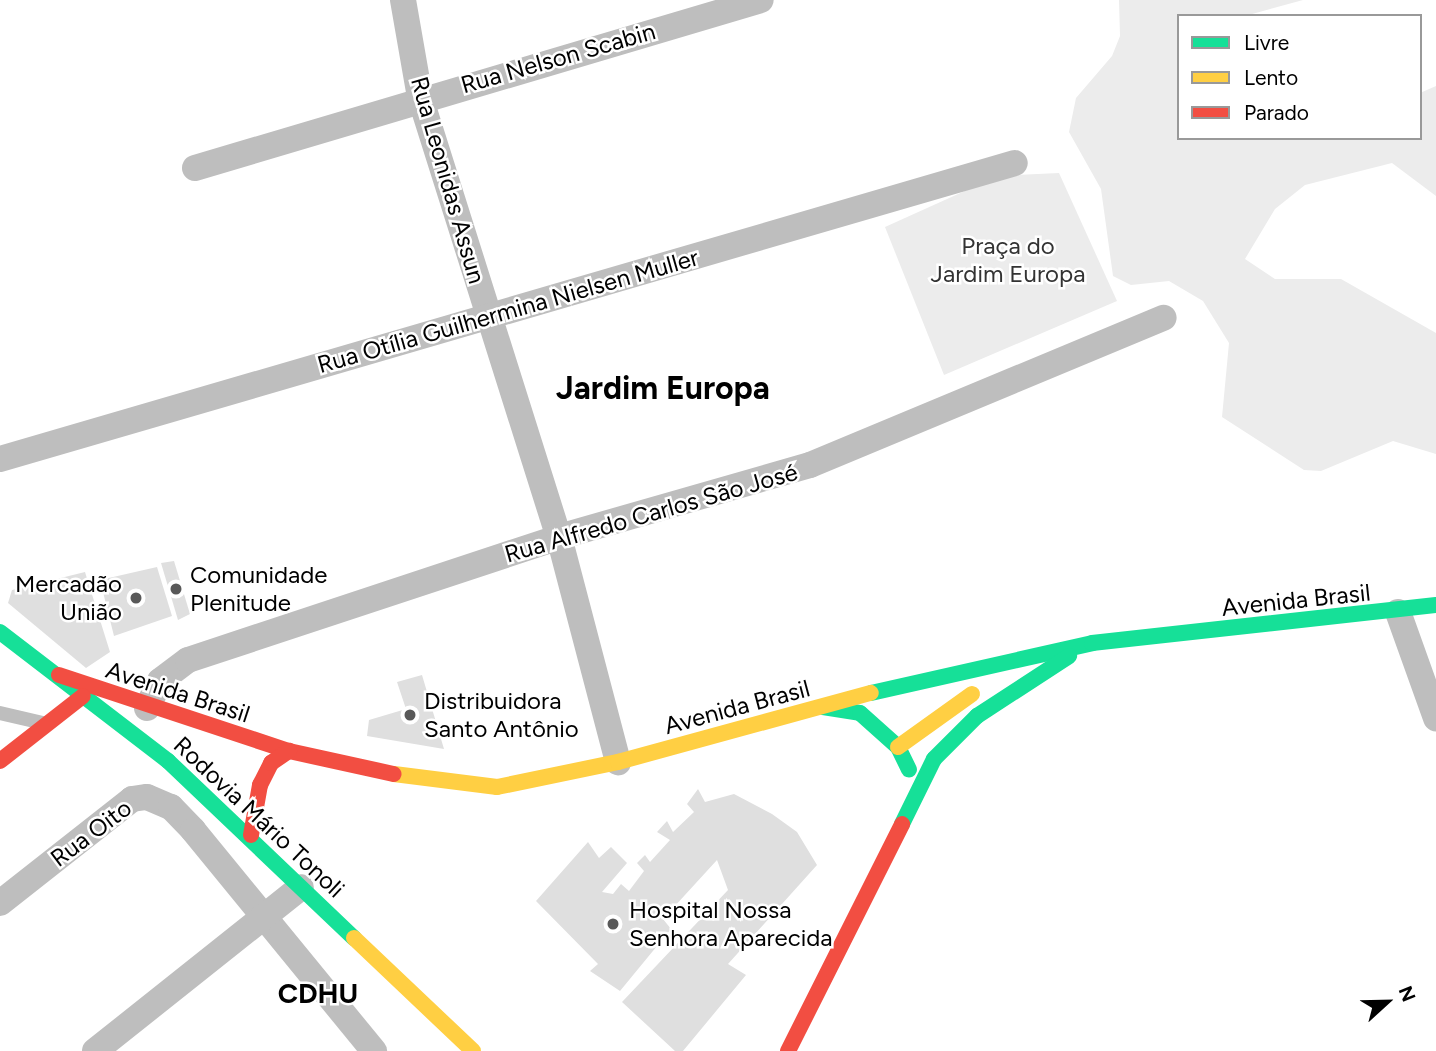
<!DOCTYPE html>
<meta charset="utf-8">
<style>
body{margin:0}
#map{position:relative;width:1436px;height:1051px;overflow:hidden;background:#fff;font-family:Figtree,sans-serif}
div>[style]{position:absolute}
.green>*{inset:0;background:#ececec}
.building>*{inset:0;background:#dfdfdf}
.lane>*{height:14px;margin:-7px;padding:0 7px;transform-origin:7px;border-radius:7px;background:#bebebe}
.street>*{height:26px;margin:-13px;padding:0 13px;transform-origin:13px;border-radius:13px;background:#bebebe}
.fast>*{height:16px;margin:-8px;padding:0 8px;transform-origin:8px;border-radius:8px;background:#16e098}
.slow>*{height:16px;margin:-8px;padding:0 8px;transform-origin:8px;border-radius:8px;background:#ffcf43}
.jam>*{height:16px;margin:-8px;padding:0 8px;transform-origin:8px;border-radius:8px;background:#f24e42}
.dots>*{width:19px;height:19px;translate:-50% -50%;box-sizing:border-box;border:4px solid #fff;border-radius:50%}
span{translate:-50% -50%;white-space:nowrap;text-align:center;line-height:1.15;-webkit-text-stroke:5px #fff;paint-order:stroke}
.street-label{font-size:24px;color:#000}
.park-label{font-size:24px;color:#333}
.poi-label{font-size:24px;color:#000}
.left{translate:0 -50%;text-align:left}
.right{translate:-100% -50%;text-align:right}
.quarter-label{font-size:28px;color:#000;font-weight:700}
.district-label{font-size:32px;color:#000;font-weight:700}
.legend{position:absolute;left:1177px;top:14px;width:245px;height:126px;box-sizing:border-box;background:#fff;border:2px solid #999;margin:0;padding:9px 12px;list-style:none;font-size:21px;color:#000}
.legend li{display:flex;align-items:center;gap:14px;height:35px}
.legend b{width:35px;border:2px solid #999}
.north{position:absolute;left:1352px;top:967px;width:70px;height:70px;-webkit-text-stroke:5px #fff;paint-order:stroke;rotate:68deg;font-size:19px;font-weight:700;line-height:28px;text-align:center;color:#000}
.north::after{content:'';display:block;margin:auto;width:24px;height:32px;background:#000;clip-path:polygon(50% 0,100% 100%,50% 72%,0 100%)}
</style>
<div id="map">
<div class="green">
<div style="clip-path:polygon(1119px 0,1303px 0,1245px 16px,1179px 16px,1179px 138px,1420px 138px,1420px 93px,1436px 86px,1436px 196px,1392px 163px,1305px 185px,1275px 209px,1245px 259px,1275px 279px,1341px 279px,1436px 333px,1436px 454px,1393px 441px,1321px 471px,1304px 470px,1222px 417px,1229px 343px,1203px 301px,1169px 281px,1131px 285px,1113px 276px,1101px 189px,1069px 132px,1076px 98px,1112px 56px,1120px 36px)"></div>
<div style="clip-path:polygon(1059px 173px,1117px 301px,944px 375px,885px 227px,998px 176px)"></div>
</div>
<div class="building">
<div style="clip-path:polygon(174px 561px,190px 614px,178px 620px,161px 563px)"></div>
<div style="clip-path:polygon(157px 567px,172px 616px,114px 636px,100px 580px)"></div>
<div style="clip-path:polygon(85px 572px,110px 652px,86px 668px,8px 603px,12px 590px)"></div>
<div style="clip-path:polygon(422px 675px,444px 749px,367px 736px,369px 720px,406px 709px,397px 682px)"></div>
<div style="clip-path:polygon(698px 789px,705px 802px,734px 794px,772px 814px,797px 832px,817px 865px,728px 964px,746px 975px,683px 1051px,675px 1051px,622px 1002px,728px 890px,717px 860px,663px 919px,671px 929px,620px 991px,590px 971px,598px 964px,536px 901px,588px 842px,599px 858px,611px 847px,627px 863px,602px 892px,613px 894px,621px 884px,629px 891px,644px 871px,637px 863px,645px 855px,650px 862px,670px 840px,657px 832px,667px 821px,673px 832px,694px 812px,687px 804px)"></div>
</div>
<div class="lane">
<div style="left:0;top:713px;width:44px;rotate:13.1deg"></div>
</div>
<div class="street">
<div style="left:403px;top:0;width:98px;rotate:80.1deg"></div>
<div style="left:420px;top:97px;width:461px;rotate:72.5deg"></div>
<div style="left:559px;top:537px;width:233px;rotate:75.3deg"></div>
<div style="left:195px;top:168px;width:590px;rotate:-16.53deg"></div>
<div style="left:0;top:459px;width:1057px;rotate:-16.26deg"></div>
<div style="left:1398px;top:612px;width:113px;rotate:70.3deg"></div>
<div style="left:147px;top:708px;width:30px;rotate:-64deg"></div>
<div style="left:160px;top:681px;width:35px;rotate:-37deg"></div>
<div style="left:188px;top:660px;width:391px;rotate:-18.3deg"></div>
<div style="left:559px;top:537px;width:261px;rotate:-16deg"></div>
<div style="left:810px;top:465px;width:383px;rotate:-22.6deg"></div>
<div style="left:0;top:903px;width:168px;rotate:-38.2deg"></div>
<div style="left:132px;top:799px;width:15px;rotate:-8deg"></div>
<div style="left:147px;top:797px;width:26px;rotate:23deg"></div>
<div style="left:171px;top:807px;width:32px;rotate:46deg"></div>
<div style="left:193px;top:830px;width:286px;rotate:50.7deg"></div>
<div style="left:95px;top:1051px;width:263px;rotate:-38.5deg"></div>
</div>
<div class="fast">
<div style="left:0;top:632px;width:212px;rotate:37.5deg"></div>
<div style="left:168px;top:761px;width:257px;rotate:43.6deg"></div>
<div style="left:871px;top:693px;width:227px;rotate:-12.7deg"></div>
<div style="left:1092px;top:643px;width:346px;rotate:-6.3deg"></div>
<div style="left:823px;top:707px;width:37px;rotate:9deg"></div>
<div style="left:860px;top:713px;width:51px;rotate:41.8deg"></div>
<div style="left:898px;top:747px;width:25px;rotate:64deg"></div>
<div style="left:902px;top:824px;width:72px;rotate:-63.8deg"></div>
<div style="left:934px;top:759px;width:61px;rotate:-45deg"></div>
<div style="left:977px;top:716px;width:110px;rotate:-33.1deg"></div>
</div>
<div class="slow">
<div style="left:898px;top:747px;width:91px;rotate:-35.6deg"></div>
<div style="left:394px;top:774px;width:104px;rotate:7.2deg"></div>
<div style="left:497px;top:787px;width:124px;rotate:-11.7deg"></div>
<div style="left:618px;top:762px;width:262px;rotate:-15.3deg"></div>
<div style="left:354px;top:938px;width:164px;rotate:43.5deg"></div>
</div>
<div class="jam">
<div style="left:59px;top:675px;width:242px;rotate:18.3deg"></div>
<div style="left:289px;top:751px;width:107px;rotate:12.4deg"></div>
<div style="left:0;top:761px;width:105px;rotate:-38.1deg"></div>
<div style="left:251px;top:835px;width:51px;rotate:-79.8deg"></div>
<div style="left:260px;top:785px;width:25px;rotate:-63deg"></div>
<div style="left:271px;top:763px;width:22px;rotate:-34deg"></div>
<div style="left:788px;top:1051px;width:254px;rotate:-63.3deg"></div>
</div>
<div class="dots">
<div style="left:176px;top:589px;background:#595959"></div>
<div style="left:136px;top:598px;background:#595959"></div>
<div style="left:410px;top:715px;background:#595959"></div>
<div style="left:613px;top:924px;background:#595959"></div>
</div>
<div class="street-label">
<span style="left:558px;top:58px;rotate:-16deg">Rua Nelson Scabin</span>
<span style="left:448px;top:180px;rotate:74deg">Rua Leonidas Assun</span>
<span style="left:508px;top:311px;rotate:-16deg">Rua Otília Guilhermina Nielsen Muller</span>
<span style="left:651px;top:513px;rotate:-16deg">Rua Alfredo Carlos São José</span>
<span style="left:1296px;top:600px;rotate:-6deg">Avenida Brasil</span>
<span style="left:178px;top:692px;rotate:18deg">Avenida Brasil</span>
<span style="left:737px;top:707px;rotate:-15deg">Avenida Brasil</span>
<span style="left:259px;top:817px;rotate:43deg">Rodovia Mário Tonoli</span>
<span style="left:91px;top:833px;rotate:-37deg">Rua Oito</span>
</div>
<div class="park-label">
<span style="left:1008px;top:260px">Praça do<br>Jardim Europa</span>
</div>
<div class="poi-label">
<span class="left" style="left:190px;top:589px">Comunidade<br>Plenitude</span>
<span class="right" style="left:122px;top:598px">Mercadão<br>União</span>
<span class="left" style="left:424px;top:715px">Distribuidora<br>Santo Antônio</span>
<span class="left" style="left:629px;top:924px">Hospital Nossa<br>Senhora Aparecida</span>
</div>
<div class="quarter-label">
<span style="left:318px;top:993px">CDHU</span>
</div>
<div class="district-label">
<span style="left:663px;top:388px">Jardim Europa</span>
</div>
<ul class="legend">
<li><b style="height:9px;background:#16e098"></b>Livre</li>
<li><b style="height:9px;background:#ffcf43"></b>Lento</li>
<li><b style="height:9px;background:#f24e42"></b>Parado</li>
</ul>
<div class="north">N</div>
</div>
